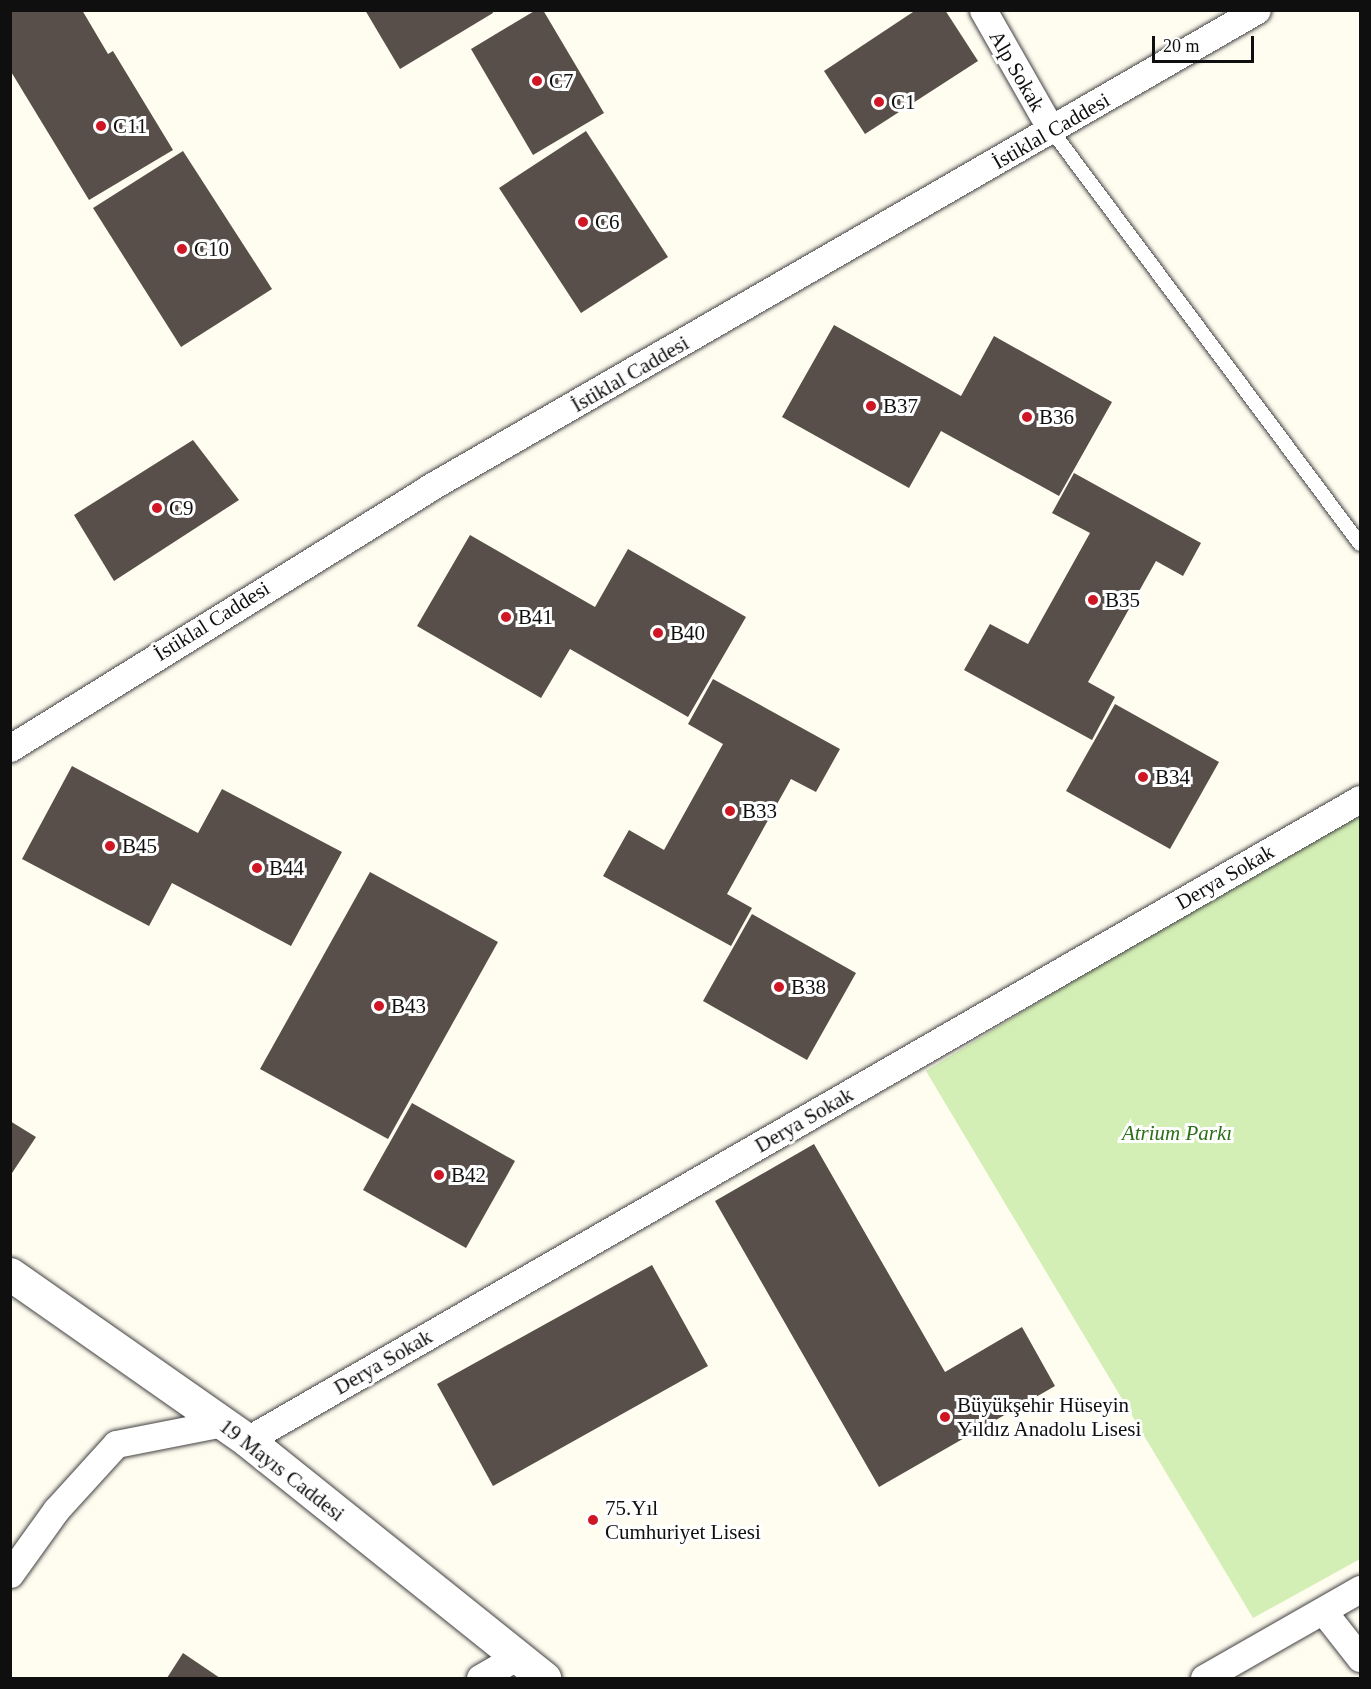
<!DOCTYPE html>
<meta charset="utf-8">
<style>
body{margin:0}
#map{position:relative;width:1371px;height:1689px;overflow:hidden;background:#fffcf0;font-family:"Times New Roman",serif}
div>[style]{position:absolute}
.green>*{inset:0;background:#d4efb5}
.building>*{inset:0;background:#594f4a}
.roads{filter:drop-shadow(0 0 2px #424242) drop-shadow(0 0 2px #424242)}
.service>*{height:14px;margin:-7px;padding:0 7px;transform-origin:7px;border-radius:7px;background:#fff}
.minor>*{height:27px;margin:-13.5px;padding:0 13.5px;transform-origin:13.5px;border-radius:13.5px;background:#fff}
.tertiary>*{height:33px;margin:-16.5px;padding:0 16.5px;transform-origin:16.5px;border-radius:16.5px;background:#fff}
.dots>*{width:16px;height:16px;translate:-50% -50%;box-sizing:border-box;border:3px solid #fff;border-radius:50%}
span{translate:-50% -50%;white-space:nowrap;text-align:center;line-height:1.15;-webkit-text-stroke:6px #fff;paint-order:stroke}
.street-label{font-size:21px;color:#0f0f0f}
.poi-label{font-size:21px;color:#0f0f0f}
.left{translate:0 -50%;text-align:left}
.park-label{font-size:21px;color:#2b6f17;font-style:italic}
.frame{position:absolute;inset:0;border:12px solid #0f0f0f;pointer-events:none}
.scale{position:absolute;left:1152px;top:36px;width:102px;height:27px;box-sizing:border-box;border:3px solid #0f0f0f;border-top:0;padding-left:8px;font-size:18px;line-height:21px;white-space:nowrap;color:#0f0f0f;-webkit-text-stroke:4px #fff;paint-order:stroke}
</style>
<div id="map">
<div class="green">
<div style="clip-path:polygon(1360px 805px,1360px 1559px,1253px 1618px,926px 1071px)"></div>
</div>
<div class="building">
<div style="clip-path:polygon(10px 10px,82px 10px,108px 54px,113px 51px,173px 150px,89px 200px,10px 70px)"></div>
<div style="clip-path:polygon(365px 10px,492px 10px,493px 13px,400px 69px)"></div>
<div style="clip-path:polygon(536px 10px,543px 10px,604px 113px,533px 155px,471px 49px)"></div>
<div style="clip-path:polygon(916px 10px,945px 10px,978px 61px,865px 134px,824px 71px)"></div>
<div style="clip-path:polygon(586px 131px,668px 257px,581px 313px,499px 188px)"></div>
<div style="clip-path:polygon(183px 151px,272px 289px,181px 347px,93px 208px)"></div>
<div style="clip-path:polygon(834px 325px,961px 396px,994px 336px,1112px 402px,1059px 496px,941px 431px,909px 488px,782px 417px)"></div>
<div style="clip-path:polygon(193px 440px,239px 500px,114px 581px,74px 515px)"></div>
<div style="clip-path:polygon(1074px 473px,1201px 543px,1183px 576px,1156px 561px,1088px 682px,1115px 697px,1092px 740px,964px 670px,990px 624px,1028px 644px,1090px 533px,1052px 513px)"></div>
<div style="clip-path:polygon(470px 535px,595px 607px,628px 549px,746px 617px,688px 717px,570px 649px,541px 698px,417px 626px)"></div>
<div style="clip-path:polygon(713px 679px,840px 749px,816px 792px,791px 779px,727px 894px,752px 908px,731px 946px,603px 876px,629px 830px,664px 850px,723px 744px,688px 724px)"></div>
<div style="clip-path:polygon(1115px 704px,1219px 762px,1170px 849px,1066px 791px)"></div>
<div style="clip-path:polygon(72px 766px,198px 833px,222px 789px,342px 852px,291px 946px,172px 883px,149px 926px,22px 859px)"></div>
<div style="clip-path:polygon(370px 872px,498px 942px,388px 1139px,260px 1069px)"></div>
<div style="clip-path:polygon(752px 914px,856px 973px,807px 1060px,703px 1001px)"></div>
<div style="clip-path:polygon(412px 1103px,515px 1161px,466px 1248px,363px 1190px)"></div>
<div style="clip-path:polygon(10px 1121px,36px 1137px,10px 1176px)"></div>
<div style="clip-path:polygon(814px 1144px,945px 1372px,1022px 1327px,1055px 1386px,879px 1487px,715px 1201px)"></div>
<div style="clip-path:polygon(652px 1265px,708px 1366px,493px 1486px,437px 1384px)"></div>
<div style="clip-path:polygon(183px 1653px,220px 1678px,167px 1678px)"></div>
</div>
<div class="roads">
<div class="service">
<div style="left:1052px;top:131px;width:515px;rotate:53.29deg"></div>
</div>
<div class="minor">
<div style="left:983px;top:10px;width:139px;rotate:60.3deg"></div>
<div style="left:10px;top:748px;width:491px;rotate:-31.8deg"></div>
<div style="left:427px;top:489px;width:958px;rotate:-29.99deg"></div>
<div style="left:247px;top:1440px;width:1284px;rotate:-29.94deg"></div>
<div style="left:10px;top:1574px;width:79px;rotate:-54.3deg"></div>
<div style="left:56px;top:1510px;width:89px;rotate:-47.7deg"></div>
<div style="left:116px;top:1444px;width:109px;rotate:-11.1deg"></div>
<div style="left:1323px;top:1611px;width:60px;rotate:51.8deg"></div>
<div style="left:480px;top:1678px;width:42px;rotate:-30.3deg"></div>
<div style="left:1204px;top:1678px;width:180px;rotate:-29.7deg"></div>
</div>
<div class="tertiary">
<div style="left:10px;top:1274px;width:289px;rotate:35deg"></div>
<div style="left:247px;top:1440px;width:381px;rotate:38.7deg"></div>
</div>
</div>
<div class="dots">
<div style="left:537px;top:81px;background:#cf1624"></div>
<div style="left:879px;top:102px;background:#cf1624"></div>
<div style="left:101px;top:126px;background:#cf1624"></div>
<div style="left:583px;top:222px;background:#cf1624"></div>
<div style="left:182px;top:249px;background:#cf1624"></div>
<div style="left:871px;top:406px;background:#cf1624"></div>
<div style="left:1027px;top:417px;background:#cf1624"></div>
<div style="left:157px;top:508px;background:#cf1624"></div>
<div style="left:1093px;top:600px;background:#cf1624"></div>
<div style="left:506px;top:617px;background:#cf1624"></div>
<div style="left:658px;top:633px;background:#cf1624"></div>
<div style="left:1143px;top:777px;background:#cf1624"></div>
<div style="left:730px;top:811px;background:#cf1624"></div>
<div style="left:110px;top:846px;background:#cf1624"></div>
<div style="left:257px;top:868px;background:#cf1624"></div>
<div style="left:779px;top:987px;background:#cf1624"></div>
<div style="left:379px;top:1006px;background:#cf1624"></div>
<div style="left:439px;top:1175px;background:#cf1624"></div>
<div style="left:945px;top:1417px;background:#cf1624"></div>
<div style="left:593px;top:1520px;background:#cf1624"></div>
</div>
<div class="street-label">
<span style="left:1017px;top:71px;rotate:60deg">Alp Sokak</span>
<span style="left:1051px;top:131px;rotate:-30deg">İstiklal Caddesi</span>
<span style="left:630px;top:374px;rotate:-30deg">İstiklal Caddesi</span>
<span style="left:212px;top:621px;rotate:-32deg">İstiklal Caddesi</span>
<span style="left:1225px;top:877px;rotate:-30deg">Derya Sokak</span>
<span style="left:804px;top:1120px;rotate:-30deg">Derya Sokak</span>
<span style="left:383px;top:1362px;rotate:-30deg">Derya Sokak</span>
<span style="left:282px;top:1470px;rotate:38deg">19 Mayıs Caddesi</span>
</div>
<div class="poi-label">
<span class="left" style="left:549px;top:81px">C7</span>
<span class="left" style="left:891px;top:102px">C1</span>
<span class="left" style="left:113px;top:126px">C11</span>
<span class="left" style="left:595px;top:222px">C6</span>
<span class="left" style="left:194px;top:249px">C10</span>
<span class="left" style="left:883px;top:406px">B37</span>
<span class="left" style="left:1039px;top:417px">B36</span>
<span class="left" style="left:169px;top:508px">C9</span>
<span class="left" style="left:1105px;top:600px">B35</span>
<span class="left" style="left:518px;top:617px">B41</span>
<span class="left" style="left:670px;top:633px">B40</span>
<span class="left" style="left:1155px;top:777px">B34</span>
<span class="left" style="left:742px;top:811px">B33</span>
<span class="left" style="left:122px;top:846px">B45</span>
<span class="left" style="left:269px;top:868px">B44</span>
<span class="left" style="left:791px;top:987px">B38</span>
<span class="left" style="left:391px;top:1006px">B43</span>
<span class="left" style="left:451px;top:1175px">B42</span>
<span class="left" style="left:957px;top:1417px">Büyükşehir Hüseyin<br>Yıldız Anadolu Lisesi</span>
<span class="left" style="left:605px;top:1520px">75.Yıl<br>Cumhuriyet Lisesi</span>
</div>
<div class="park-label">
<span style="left:1177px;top:1133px">Atrium Parkı</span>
</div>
<div class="frame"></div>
<div class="scale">20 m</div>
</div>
